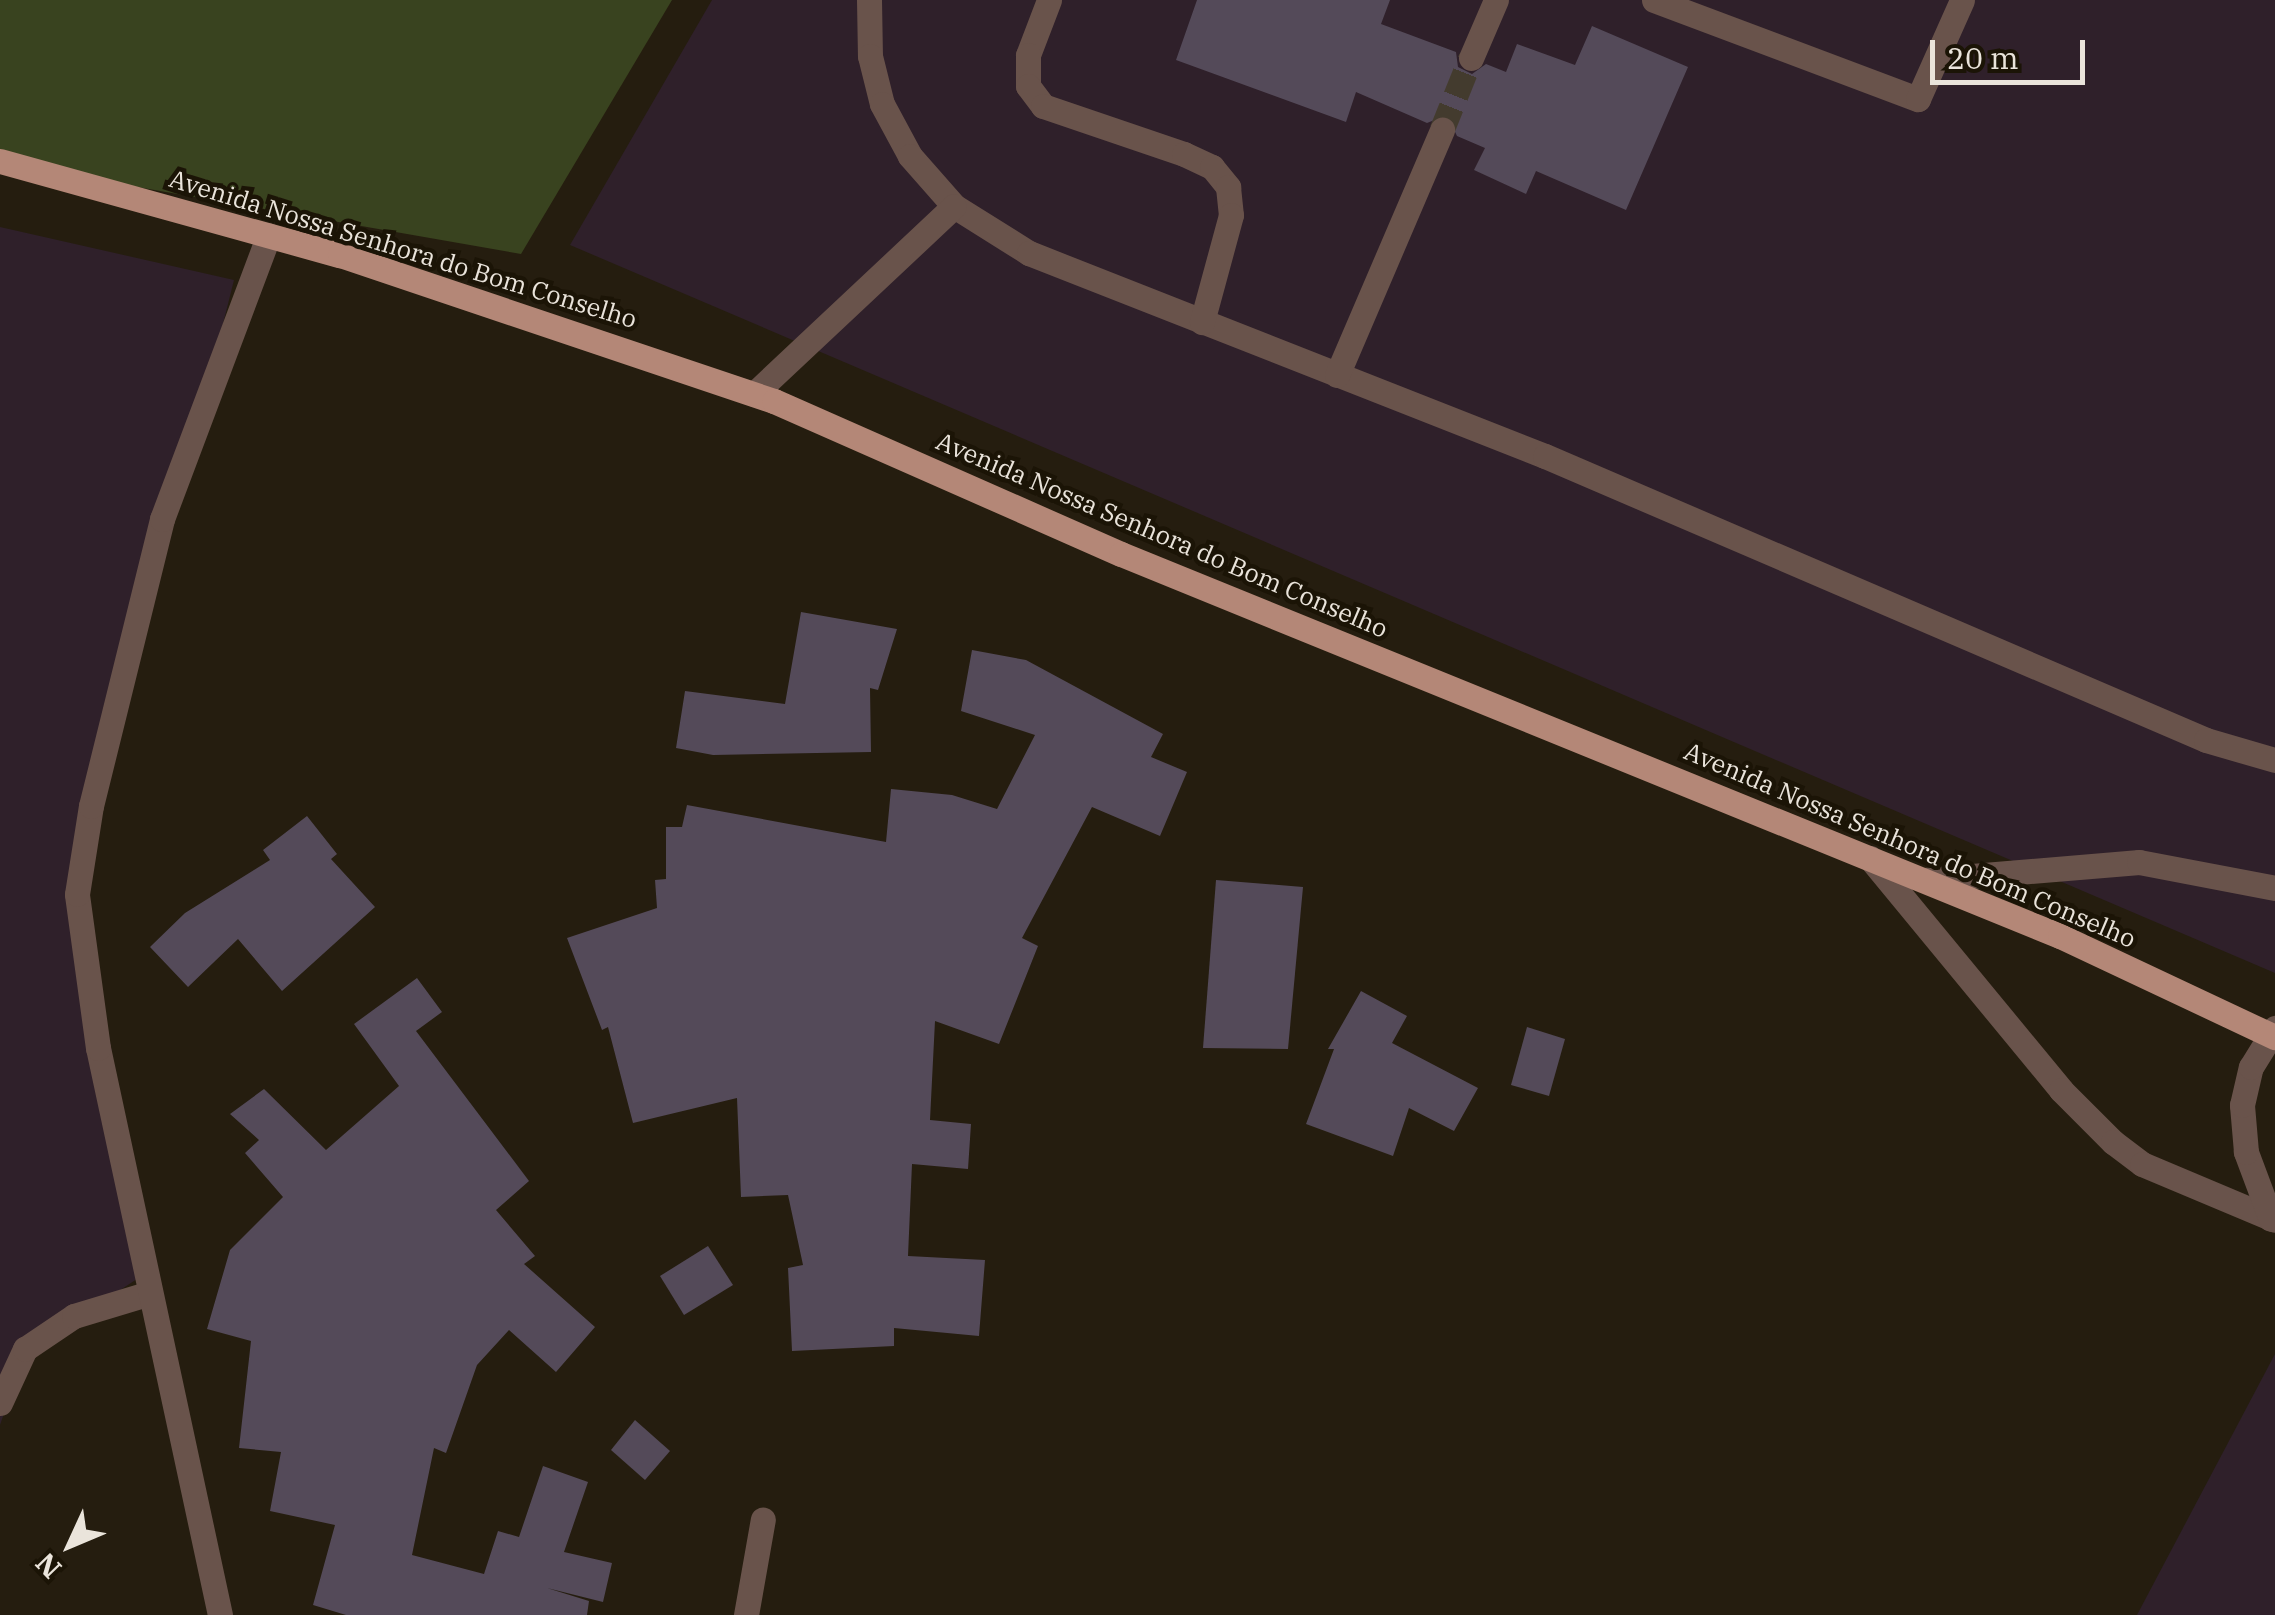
<!DOCTYPE html>
<style>
body{margin:0}
#map{position:relative;width:2275px;height:1615px;overflow:hidden;background:#251d0f;font-family:"IBM Plex Serif",serif}
div>[style]{position:absolute}
.industrial>*{inset:0;background:#2f202a}
.green>*{inset:0;background:#39431f}
.building>*{inset:0;background:#544a59}
.minor-tunnel>*{height:25px;margin-top:-12.5px;transform-origin:0;background:repeating-linear-gradient(90deg,#433b2e 0 25px,transparent 0 37px)}
.minor>*{height:25px;margin:-12.5px;padding:0 12.5px;transform-origin:12.5px;border-radius:12.5px;background:#69534b}
.major>*{height:25px;margin:-12.5px;padding:0 12.5px;transform-origin:12.5px;border-radius:12.5px;background:#b48777}
span{translate:-50% -50%;white-space:nowrap;text-align:center;line-height:1.15;-webkit-text-stroke:9px #1b1406;paint-order:stroke}
.street-label{font-size:25px;color:#eae4db}
.north{position:absolute;left:20px;top:1495px;width:100px;height:100px;-webkit-text-stroke:8px #1b1406;paint-order:stroke;rotate:226deg;font-size:28px;font-weight:700;line-height:40px;text-align:center;color:#eae4db}
.north::after{content:'';display:block;margin:auto;width:35px;height:45px;background:#eae4db;clip-path:polygon(50% 0,100% 100%,50% 72%,0 100%)}
.scale{position:absolute;left:1930px;top:40px;width:155px;height:45px;box-sizing:border-box;border:5px solid #eae4db;border-top:0;padding-left:12px;font-size:30px;line-height:35px;white-space:nowrap;color:#eae4db;-webkit-text-stroke:8px #1b1406;paint-order:stroke}
</style>
<div id="map">
<div class="industrial">
<div style="clip-path:polygon(712px 0,2275px 0,2275px 973px,570px 245px)"></div>
<div style="clip-path:polygon(0 227px,234px 280px,83px 883px,149px 1271px,25px 1353px,0 1425px)"></div>
<div style="clip-path:polygon(2275px 1354px,2275px 1615px,2137px 1615px)"></div>
</div>
<div class="green">
<div style="clip-path:polygon(0 0,672px 0,521px 254px,0 163px)"></div>
</div>
<div class="building">
<div style="clip-path:polygon(1197px 0,1390px 0,1381px 24px,1456px 52px,1458px 67px,1472px 74px,1486px 64px,1506px 72px,1517px 44px,1575px 65px,1592px 26px,1688px 67px,1626px 210px,1536px 171px,1526px 194px,1474px 170px,1485px 148px,1457px 136px,1447px 115px,1427px 123px,1356px 92px,1346px 122px,1176px 60px)"></div>
<div style="clip-path:polygon(801px 612px,897px 629px,878px 690px,870px 688px,871px 752px,713px 755px,676px 748px,685px 691px,785px 704px)"></div>
<div style="clip-path:polygon(972px 650px,1026px 660px,1163px 734px,1151px 757px,1187px 772px,1160px 836px,1092px 807px,1022px 938px,1038px 946px,999px 1044px,935px 1021px,930px 1120px,971px 1124px,968px 1169px,912px 1164px,908px 1256px,985px 1260px,979px 1336px,894px 1328px,894px 1346px,792px 1351px,788px 1268px,803px 1265px,788px 1195px,741px 1197px,737px 1098px,633px 1123px,608px 1027px,602px 1030px,567px 938px,657px 908px,655px 880px,666px 879px,666px 827px,682px 827px,687px 805px,886px 842px,891px 789px,952px 795px,997px 809px,1035px 735px,961px 711px)"></div>
<div style="clip-path:polygon(307px 816px,337px 854px,331px 859px,375px 907px,282px 991px,238px 939px,188px 987px,150px 947px,185px 913px,270px 860px,263px 850px)"></div>
<div style="clip-path:polygon(1216px 880px,1303px 887px,1288px 1049px,1203px 1048px)"></div>
<div style="clip-path:polygon(417px 978px,442px 1012px,416px 1031px,529px 1181px,496px 1210px,535px 1256px,524px 1264px,595px 1327px,556px 1372px,509px 1330px,477px 1365px,446px 1453px,434px 1448px,412px 1555px,484px 1574px,498px 1531px,519px 1537px,543px 1466px,588px 1482px,564px 1552px,612px 1563px,603px 1602px,547px 1588px,589px 1601px,587px 1615px,346px 1615px,313px 1605px,335px 1525px,270px 1511px,281px 1452px,239px 1448px,251px 1341px,207px 1329px,230px 1250px,283px 1197px,245px 1153px,259px 1140px,230px 1114px,264px 1089px,326px 1150px,399px 1086px,354px 1024px)"></div>
<div style="clip-path:polygon(1361px 991px,1407px 1016px,1392px 1043px,1478px 1088px,1454px 1131px,1409px 1108px,1393px 1156px,1306px 1124px,1334px 1049px,1328px 1049px)"></div>
<div style="clip-path:polygon(1527px 1027px,1565px 1039px,1549px 1096px,1511px 1085px)"></div>
<div style="clip-path:polygon(708px 1246px,733px 1285px,684px 1315px,660px 1276px)"></div>
<div style="clip-path:polygon(635px 1420px,670px 1451px,645px 1480px,611px 1450px)"></div>
</div>
<div class="minor-tunnel">
<div style="left:1442px;top:130px;width:78px;rotate:-68.1deg"></div>
</div>
<div class="minor">
<div style="left:869px;top:0;width:56px;rotate:89deg"></div>
<div style="left:870px;top:56px;width:49px;rotate:76deg"></div>
<div style="left:882px;top:104px;width:59px;rotate:61.7deg"></div>
<div style="left:910px;top:156px;width:67px;rotate:48.7deg"></div>
<div style="left:954px;top:206px;width:89px;rotate:32.1deg"></div>
<div style="left:1029px;top:253px;width:554px;rotate:21.48deg"></div>
<div style="left:1545px;top:456px;width:719px;rotate:23.25deg"></div>
<div style="left:2206px;top:740px;width:72px;rotate:16.2deg"></div>
<div style="left:1049px;top:0;width:59px;rotate:110.9deg"></div>
<div style="left:1028px;top:55px;width:31px;rotate:90deg"></div>
<div style="left:1028px;top:86px;width:25px;rotate:53deg"></div>
<div style="left:1043px;top:106px;width:149px;rotate:18.8deg"></div>
<div style="left:1184px;top:154px;width:31px;rotate:25deg"></div>
<div style="left:1212px;top:167px;width:26px;rotate:51deg"></div>
<div style="left:1228px;top:187px;width:28px;rotate:84deg"></div>
<div style="left:1231px;top:215px;width:111px;rotate:105.2deg"></div>
<div style="left:1654px;top:0;width:282px;rotate:20.6deg"></div>
<div style="left:1918px;top:99px;width:108px;rotate:-66deg"></div>
<div style="left:1471px;top:58px;width:63px;rotate:-66.7deg"></div>
<div style="left:1337px;top:375px;width:267px;rotate:-66.8deg"></div>
<div style="left:754px;top:394px;width:274px;rotate:-43.2deg"></div>
<div style="left:1870px;top:858px;width:301px;rotate:50.5deg"></div>
<div style="left:2061px;top:1090px;width:74px;rotate:45deg"></div>
<div style="left:2113px;top:1142px;width:36px;rotate:37deg"></div>
<div style="left:2142px;top:1164px;width:144px;rotate:22.8deg"></div>
<div style="left:1924px;top:880px;width:216px;rotate:-4.8deg"></div>
<div style="left:2139px;top:862px;width:138px;rotate:10.8deg"></div>
<div style="left:2271px;top:1219px;width:72px;rotate:-110.5deg"></div>
<div style="left:2246px;top:1152px;width:47px;rotate:-94.9deg"></div>
<div style="left:2242px;top:1105px;width:39px;rotate:-77deg"></div>
<div style="left:2251px;top:1067px;width:46px;rotate:-58.4deg"></div>
<div style="left:0;top:1403px;width:60px;rotate:-65.2deg"></div>
<div style="left:25px;top:1349px;width:59px;rotate:-34deg"></div>
<div style="left:74px;top:1316px;width:76px;rotate:-16.8deg"></div>
<div style="left:220px;top:1615px;width:580px;rotate:-102.14deg"></div>
<div style="left:98px;top:1048px;width:155px;rotate:-97.8deg"></div>
<div style="left:77px;top:894px;width:89px;rotate:-81deg"></div>
<div style="left:91px;top:806px;width:296px;rotate:-76.1deg"></div>
<div style="left:162px;top:519px;width:303px;rotate:-69.4deg"></div>
<div style="left:746px;top:1615px;width:97px;rotate:-80deg"></div>
</div>
<div class="major">
<div style="left:0;top:161px;width:353px;rotate:15.5deg"></div>
<div style="left:340px;top:255px;width:458px;rotate:18.6deg"></div>
<div style="left:774px;top:401px;width:379px;rotate:23.8deg"></div>
<div style="left:1121px;top:554px;width:1014px;rotate:22.14deg"></div>
<div style="left:2060px;top:936px;width:238px;rotate:25.2deg"></div>
</div>
<div class="street-label">
<span style="left:403px;top:249px;rotate:17deg">Avenida Nossa Senhora do Bom Conselho</span>
<span style="left:1162px;top:535px;rotate:23deg">Avenida Nossa Senhora do Bom Conselho</span>
<span style="left:1910px;top:845px;rotate:23deg">Avenida Nossa Senhora do Bom Conselho</span>
</div>
<div class="north">N</div>
<div class="scale">20 m</div>
</div>
